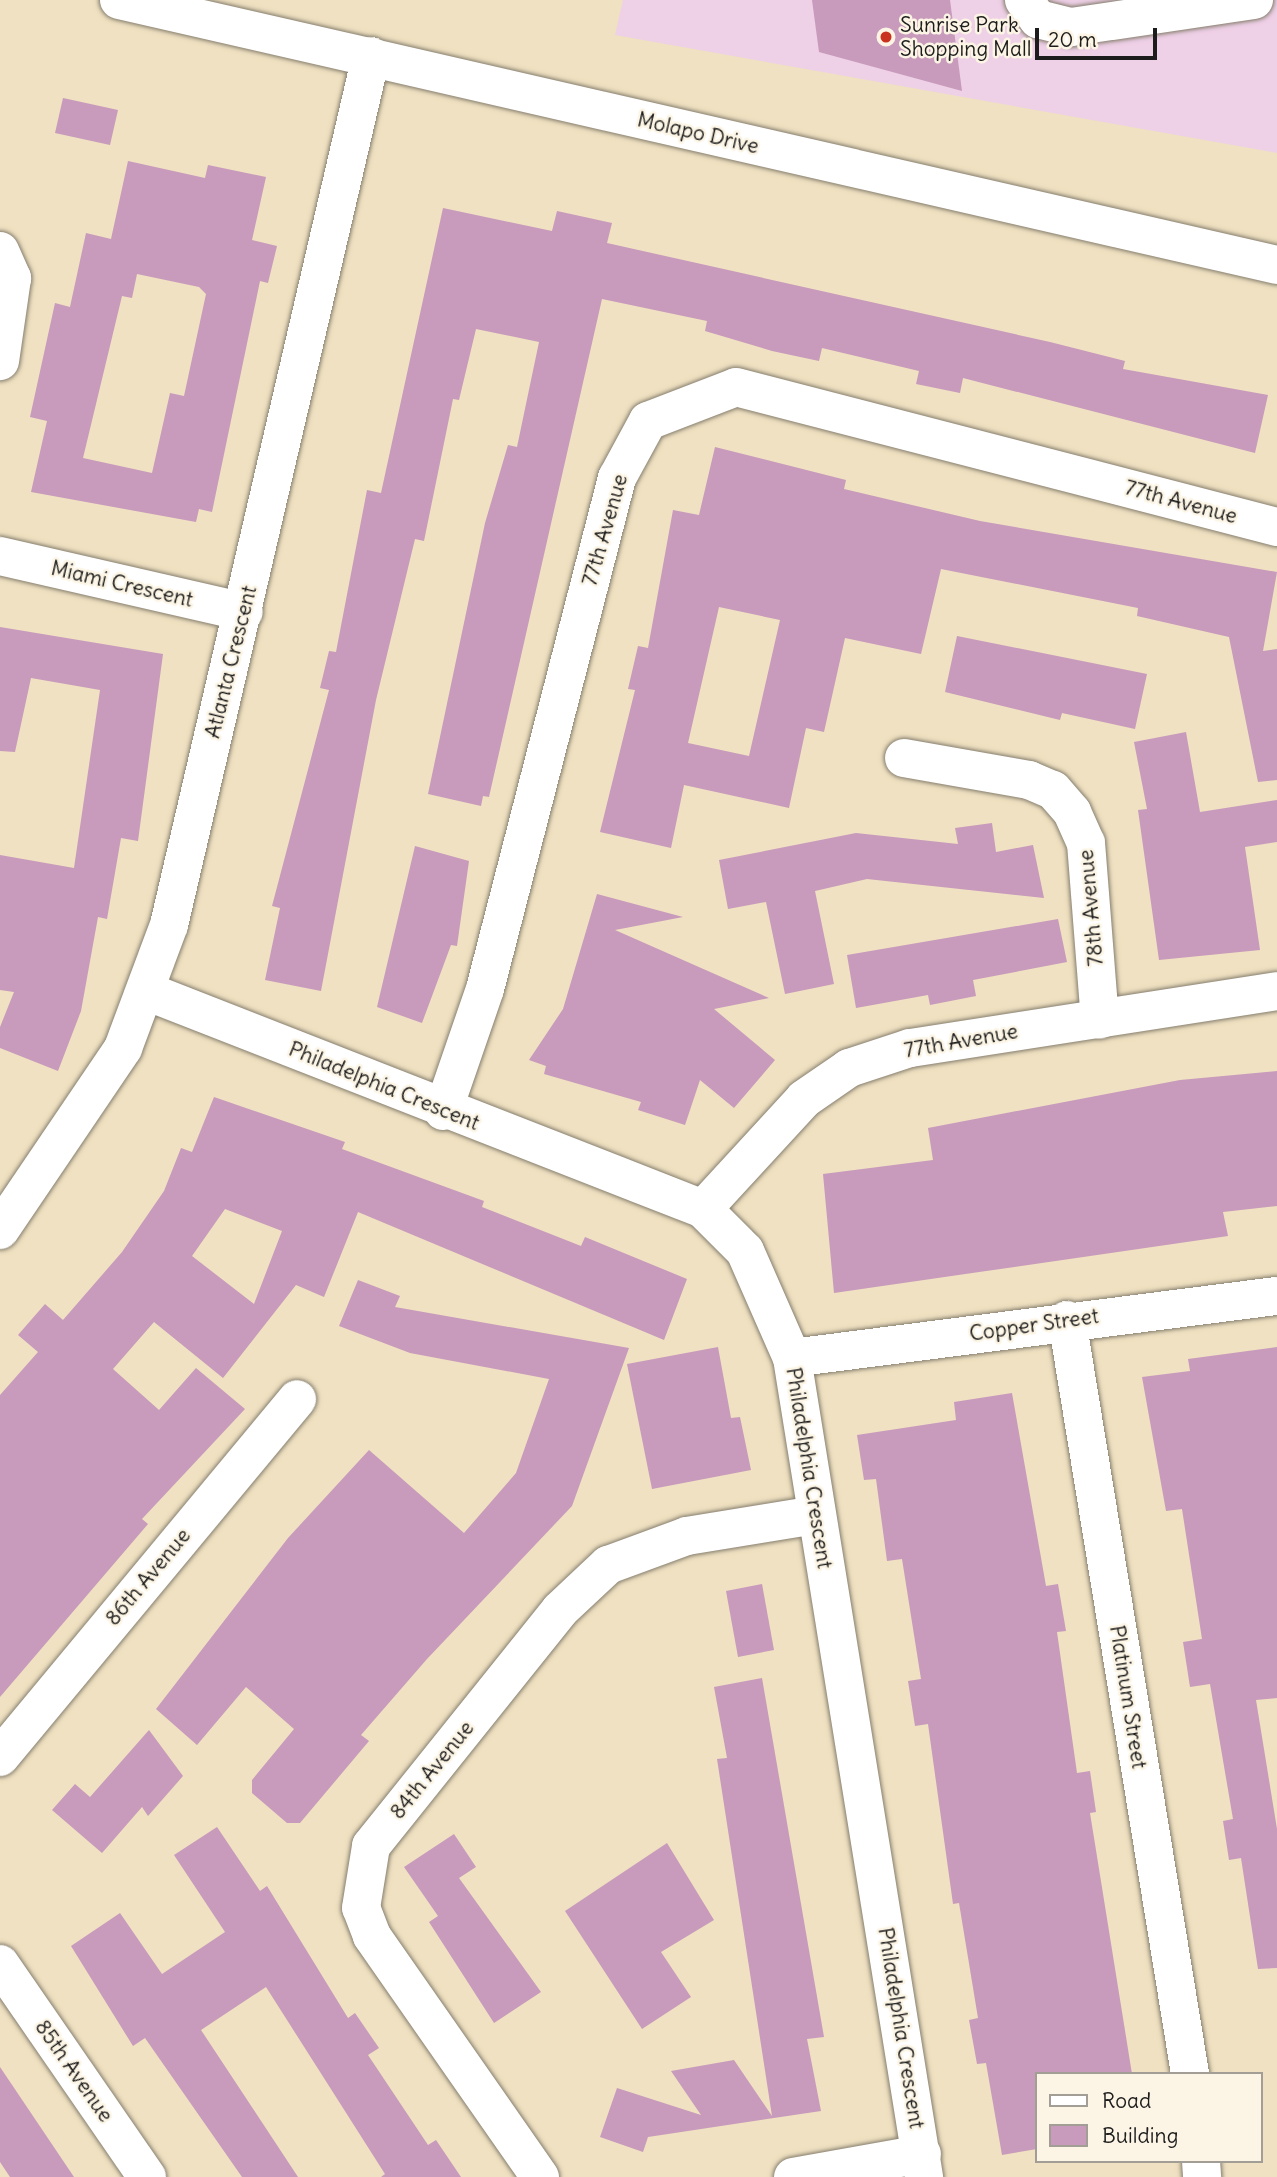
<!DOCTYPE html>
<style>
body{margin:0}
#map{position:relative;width:1277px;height:2177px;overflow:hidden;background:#efe1c1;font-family:Delius,sans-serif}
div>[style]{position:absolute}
.built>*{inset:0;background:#eed0e7}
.building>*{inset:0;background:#c89abc}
.roads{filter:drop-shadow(0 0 2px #867e6e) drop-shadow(0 0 2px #867e6e)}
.minor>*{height:38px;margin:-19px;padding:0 19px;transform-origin:19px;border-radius:19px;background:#fff}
.dots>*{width:19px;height:19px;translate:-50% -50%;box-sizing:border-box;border:4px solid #fcf5e5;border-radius:50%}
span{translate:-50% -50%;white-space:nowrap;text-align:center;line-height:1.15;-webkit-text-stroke:5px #fcf5e5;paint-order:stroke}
.poi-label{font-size:21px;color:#1c1c1c}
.left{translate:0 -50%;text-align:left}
.street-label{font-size:21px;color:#1c1c1c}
.legend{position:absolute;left:1035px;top:2072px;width:228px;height:91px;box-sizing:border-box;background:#fcf5e5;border:2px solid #a29e95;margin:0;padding:9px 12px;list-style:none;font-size:21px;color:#1c1c1c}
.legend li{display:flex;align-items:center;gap:14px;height:35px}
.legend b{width:35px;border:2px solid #a29e95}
.scale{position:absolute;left:1035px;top:28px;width:122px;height:32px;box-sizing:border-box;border:4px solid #1c1c1c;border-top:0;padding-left:9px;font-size:21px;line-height:24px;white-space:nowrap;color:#1c1c1c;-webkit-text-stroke:5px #fcf5e5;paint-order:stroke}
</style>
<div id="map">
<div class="built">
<div style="clip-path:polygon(623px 0,1277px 0,1277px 153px,615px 35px)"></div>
</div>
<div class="building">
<div style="clip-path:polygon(812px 0,950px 0,962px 91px,819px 52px)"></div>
<div style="clip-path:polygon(63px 98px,118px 110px,110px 145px,55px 133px)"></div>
<div style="clip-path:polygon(evenodd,128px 161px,205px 178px,208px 165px,266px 177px,252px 240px,277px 246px,268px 283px,260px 281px,212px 512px,199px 509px,196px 522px,31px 492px,47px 421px,30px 417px,55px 303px,70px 307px,86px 233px,111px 239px,128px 161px,137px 274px,199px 287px,206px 294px,184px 396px,170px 393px,152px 473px,83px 458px,122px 296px,132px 298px,137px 274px)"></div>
<div style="clip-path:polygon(443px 208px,552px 231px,557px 211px,612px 223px,607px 243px,1050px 342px,1125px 361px,1123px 369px,1268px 395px,1255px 453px,963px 378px,960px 393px,916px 384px,919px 371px,822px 348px,819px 361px,772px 351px,705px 331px,707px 321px,602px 299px,489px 797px,483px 796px,481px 806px,428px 794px,485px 523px,508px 445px,517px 447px,539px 342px,476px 329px,459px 400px,453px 399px,424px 541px,415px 539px,376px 700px,321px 991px,265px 980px,280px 908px,272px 906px,329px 690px,320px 688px,329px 651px,336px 652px,367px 490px,381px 493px)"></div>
<div style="clip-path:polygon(evenodd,715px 447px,846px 480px,844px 489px,980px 521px,1277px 572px,1263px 651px,1277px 649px,1277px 780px,1258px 782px,1229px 637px,1137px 616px,1138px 608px,941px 569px,921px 654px,845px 638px,824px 732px,806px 728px,789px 808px,684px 785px,671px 848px,600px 832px,635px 690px,628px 689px,638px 646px,648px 648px,673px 510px,699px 515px,715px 447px,719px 607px,780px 620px,749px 756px,688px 743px,719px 607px)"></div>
<div style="clip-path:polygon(0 627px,163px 654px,138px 841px,121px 838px,107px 919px,98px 917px,81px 1011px,58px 1071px,0 1048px,0 1027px,14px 992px,0 990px,0 855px,74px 868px,100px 690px,31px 678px,15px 752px,0 751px)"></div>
<div style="clip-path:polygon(957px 636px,1147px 674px,1135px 729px,1062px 713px,1060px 720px,945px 692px)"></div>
<div style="clip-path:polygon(1186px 732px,1200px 812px,1277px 800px,1277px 842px,1245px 847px,1260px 950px,1159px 960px,1138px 810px,1147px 809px,1134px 742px)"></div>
<div style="clip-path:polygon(992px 823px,996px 852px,1033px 845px,1044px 898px,867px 879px,815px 891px,834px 984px,785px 994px,766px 902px,728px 909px,719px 860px,856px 833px,958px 844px,955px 828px)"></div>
<div style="clip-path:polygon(415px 846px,469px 861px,457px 946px,451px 945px,422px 1023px,377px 1007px)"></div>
<div style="clip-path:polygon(597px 894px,683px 917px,615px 930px,769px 998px,714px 1009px,775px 1060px,734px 1108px,700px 1080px,685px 1125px,638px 1110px,641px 1102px,544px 1074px,546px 1066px,529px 1060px,563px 1009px)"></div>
<div style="clip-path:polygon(1058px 919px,1067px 962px,973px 980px,976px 996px,930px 1005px,928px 995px,856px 1008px,847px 955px)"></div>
<div style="clip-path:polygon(1277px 1071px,1277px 1206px,1223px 1212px,1228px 1236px,834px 1293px,823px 1174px,933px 1160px,928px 1128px,1180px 1080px)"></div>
<div style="clip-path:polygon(evenodd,214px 1097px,345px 1142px,342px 1149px,484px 1201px,482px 1207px,581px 1246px,585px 1237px,687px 1279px,664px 1340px,358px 1212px,324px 1297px,296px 1285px,223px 1378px,154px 1322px,113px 1369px,159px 1410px,196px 1368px,245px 1409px,142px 1519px,148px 1524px,0 1697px,0 1395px,38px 1352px,18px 1335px,45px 1304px,63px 1320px,122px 1252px,164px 1191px,181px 1148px,192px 1152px,214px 1097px,225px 1209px,282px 1231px,254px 1304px,192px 1256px,225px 1209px)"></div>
<div style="clip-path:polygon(358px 1280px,400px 1296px,395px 1307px,629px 1348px,572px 1506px,427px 1659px,361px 1735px,369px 1741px,300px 1823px,287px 1823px,252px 1793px,252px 1780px,294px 1729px,246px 1687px,197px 1745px,156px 1709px,288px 1538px,369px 1450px,464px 1533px,516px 1473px,549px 1379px,410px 1353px,339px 1326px)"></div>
<div style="clip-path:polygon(718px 1347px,731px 1418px,740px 1417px,751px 1470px,652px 1489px,627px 1364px)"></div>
<div style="clip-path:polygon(1277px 1347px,1277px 1698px,1256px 1700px,1277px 1829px,1277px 1968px,1258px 1969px,1241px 1858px,1229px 1860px,1223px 1821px,1233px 1819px,1210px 1684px,1190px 1687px,1183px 1642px,1202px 1639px,1182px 1509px,1166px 1511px,1142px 1377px,1190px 1371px,1188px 1359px)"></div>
<div style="clip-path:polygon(1012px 1393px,1046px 1586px,1058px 1584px,1066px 1631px,1057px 1632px,1077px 1773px,1090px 1771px,1096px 1812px,1090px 1813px,1132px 2074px,1037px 2074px,1037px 2149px,1002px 2155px,986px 2063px,977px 2064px,969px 2020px,978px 2018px,959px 1903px,953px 1904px,928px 1724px,915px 1726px,908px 1681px,921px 1679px,902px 1559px,887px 1561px,876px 1479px,864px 1480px,857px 1435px,956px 1420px,954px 1402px)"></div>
<div style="clip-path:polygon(762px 1584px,774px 1650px,738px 1657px,726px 1591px)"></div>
<div style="clip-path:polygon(762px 1678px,824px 2037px,807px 2039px,821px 2111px,648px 2137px,643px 2152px,600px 2137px,617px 2088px,701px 2115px,671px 2071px,734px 2060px,772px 2116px,717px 1759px,727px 1758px,714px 1687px)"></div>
<div style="clip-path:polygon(149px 1730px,183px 1776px,148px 1816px,142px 1807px,102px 1853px,52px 1810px,75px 1784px,90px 1797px)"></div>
<div style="clip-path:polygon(217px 1827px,260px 1891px,267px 1886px,348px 2018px,355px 2013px,379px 2048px,368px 2055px,428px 2145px,436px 2140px,461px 2177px,381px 2177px,385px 2174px,266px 1987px,201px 2030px,298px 2177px,242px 2177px,145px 2038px,133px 2046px,71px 1946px,120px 1913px,162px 1974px,225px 1932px,174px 1855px)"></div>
<div style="clip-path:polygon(454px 1834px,476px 1867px,459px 1878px,541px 1992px,494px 2023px,429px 1922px,438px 1916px,404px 1867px)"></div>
<div style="clip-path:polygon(667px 1843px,714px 1920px,661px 1952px,691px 1997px,642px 2029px,565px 1911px)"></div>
<div style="clip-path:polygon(0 2067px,74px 2177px,10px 2177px,0 2162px)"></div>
</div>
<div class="roads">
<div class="minor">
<div style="left:119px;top:0;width:1188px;rotate:12.89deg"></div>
<div style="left:1024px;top:0;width:24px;rotate:54deg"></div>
<div style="left:1038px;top:19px;width:34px;rotate:14deg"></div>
<div style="left:1071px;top:27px;width:185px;rotate:-8.4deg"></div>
<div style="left:0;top:251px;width:30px;rotate:66deg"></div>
<div style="left:12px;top:278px;width:84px;rotate:98.2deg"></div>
<div style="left:0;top:556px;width:250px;rotate:12.9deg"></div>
<div style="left:904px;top:758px;width:127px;rotate:10deg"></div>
<div style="left:1029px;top:780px;width:26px;rotate:23deg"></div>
<div style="left:1053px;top:790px;width:29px;rotate:49deg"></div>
<div style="left:1072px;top:812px;width:34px;rotate:66deg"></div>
<div style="left:1086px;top:843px;width:177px;rotate:85.5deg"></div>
<div style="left:146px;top:991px;width:598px;rotate:21.37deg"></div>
<div style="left:703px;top:1209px;width:59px;rotate:45deg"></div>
<div style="left:745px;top:1251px;width:117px;rotate:66.3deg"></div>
<div style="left:792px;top:1358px;width:830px;rotate:80.84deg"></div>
<div style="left:443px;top:1111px;width:129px;rotate:-71deg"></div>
<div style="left:485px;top:989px;width:528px;rotate:-75.52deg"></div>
<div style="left:617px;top:478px;width:65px;rotate:-61.5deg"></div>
<div style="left:648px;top:421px;width:94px;rotate:-21.1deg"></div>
<div style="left:736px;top:387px;width:559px;rotate:14.51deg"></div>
<div style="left:703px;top:1209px;width:149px;rotate:-47.4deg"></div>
<div style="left:804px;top:1099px;width:55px;rotate:-34.6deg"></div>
<div style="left:849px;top:1068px;width:64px;rotate:-18.2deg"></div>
<div style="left:910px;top:1048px;width:371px;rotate:-8.8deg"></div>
<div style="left:0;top:1230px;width:220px;rotate:-55.9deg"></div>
<div style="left:123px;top:1048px;width:131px;rotate:-69.5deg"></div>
<div style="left:169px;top:925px;width:892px;rotate:-76.91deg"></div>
<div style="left:1067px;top:1320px;width:764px;rotate:80.73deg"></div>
<div style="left:792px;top:1358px;width:489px;rotate:-7.3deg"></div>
<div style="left:0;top:1757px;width:465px;rotate:-50.3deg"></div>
<div style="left:0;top:1964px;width:259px;rotate:55.4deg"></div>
<div style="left:1201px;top:2161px;width:16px;rotate:86deg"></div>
<div style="left:540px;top:2177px;width:294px;rotate:-124.9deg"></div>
<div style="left:372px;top:1936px;width:30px;rotate:-111deg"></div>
<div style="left:361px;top:1908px;width:63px;rotate:-80.8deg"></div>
<div style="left:371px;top:1846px;width:302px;rotate:-51.3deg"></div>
<div style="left:560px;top:1610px;width:66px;rotate:-43.2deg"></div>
<div style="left:608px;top:1565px;width:84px;rotate:-20.2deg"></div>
<div style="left:687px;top:1536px;width:130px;rotate:-9.3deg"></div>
<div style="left:793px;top:2177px;width:131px;rotate:-10.1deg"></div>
</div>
</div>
<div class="dots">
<div style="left:886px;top:37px;background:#c8321e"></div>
</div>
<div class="poi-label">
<span class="left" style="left:900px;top:37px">Sunrise Park<br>Shopping Mall</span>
</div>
<div class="street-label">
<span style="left:698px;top:133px;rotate:13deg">Molapo Drive</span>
<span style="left:1181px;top:502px;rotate:15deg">77th Avenue</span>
<span style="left:605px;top:530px;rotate:-74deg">77th Avenue</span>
<span style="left:122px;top:584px;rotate:13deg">Miami Crescent</span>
<span style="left:231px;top:662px;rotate:-76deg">Atlanta Crescent</span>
<span style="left:1091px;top:908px;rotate:-95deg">78th Avenue</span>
<span style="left:961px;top:1041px;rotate:-10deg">77th Avenue</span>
<span style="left:384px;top:1086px;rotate:22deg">Philadelphia Crescent</span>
<span style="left:1034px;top:1325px;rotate:-8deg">Copper Street</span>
<span style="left:809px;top:1468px;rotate:81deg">Philadelphia Crescent</span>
<span style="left:148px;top:1577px;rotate:-50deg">86th Avenue</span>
<span style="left:1128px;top:1697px;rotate:81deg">Platinum Street</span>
<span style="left:432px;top:1770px;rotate:-51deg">84th Avenue</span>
<span style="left:901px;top:2028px;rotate:81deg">Philadelphia Crescent</span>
<span style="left:74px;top:2071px;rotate:55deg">85th Avenue</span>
</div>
<ul class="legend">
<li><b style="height:9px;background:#fff"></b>Road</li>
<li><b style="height:19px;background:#c89abc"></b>Building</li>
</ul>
<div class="scale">20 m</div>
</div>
